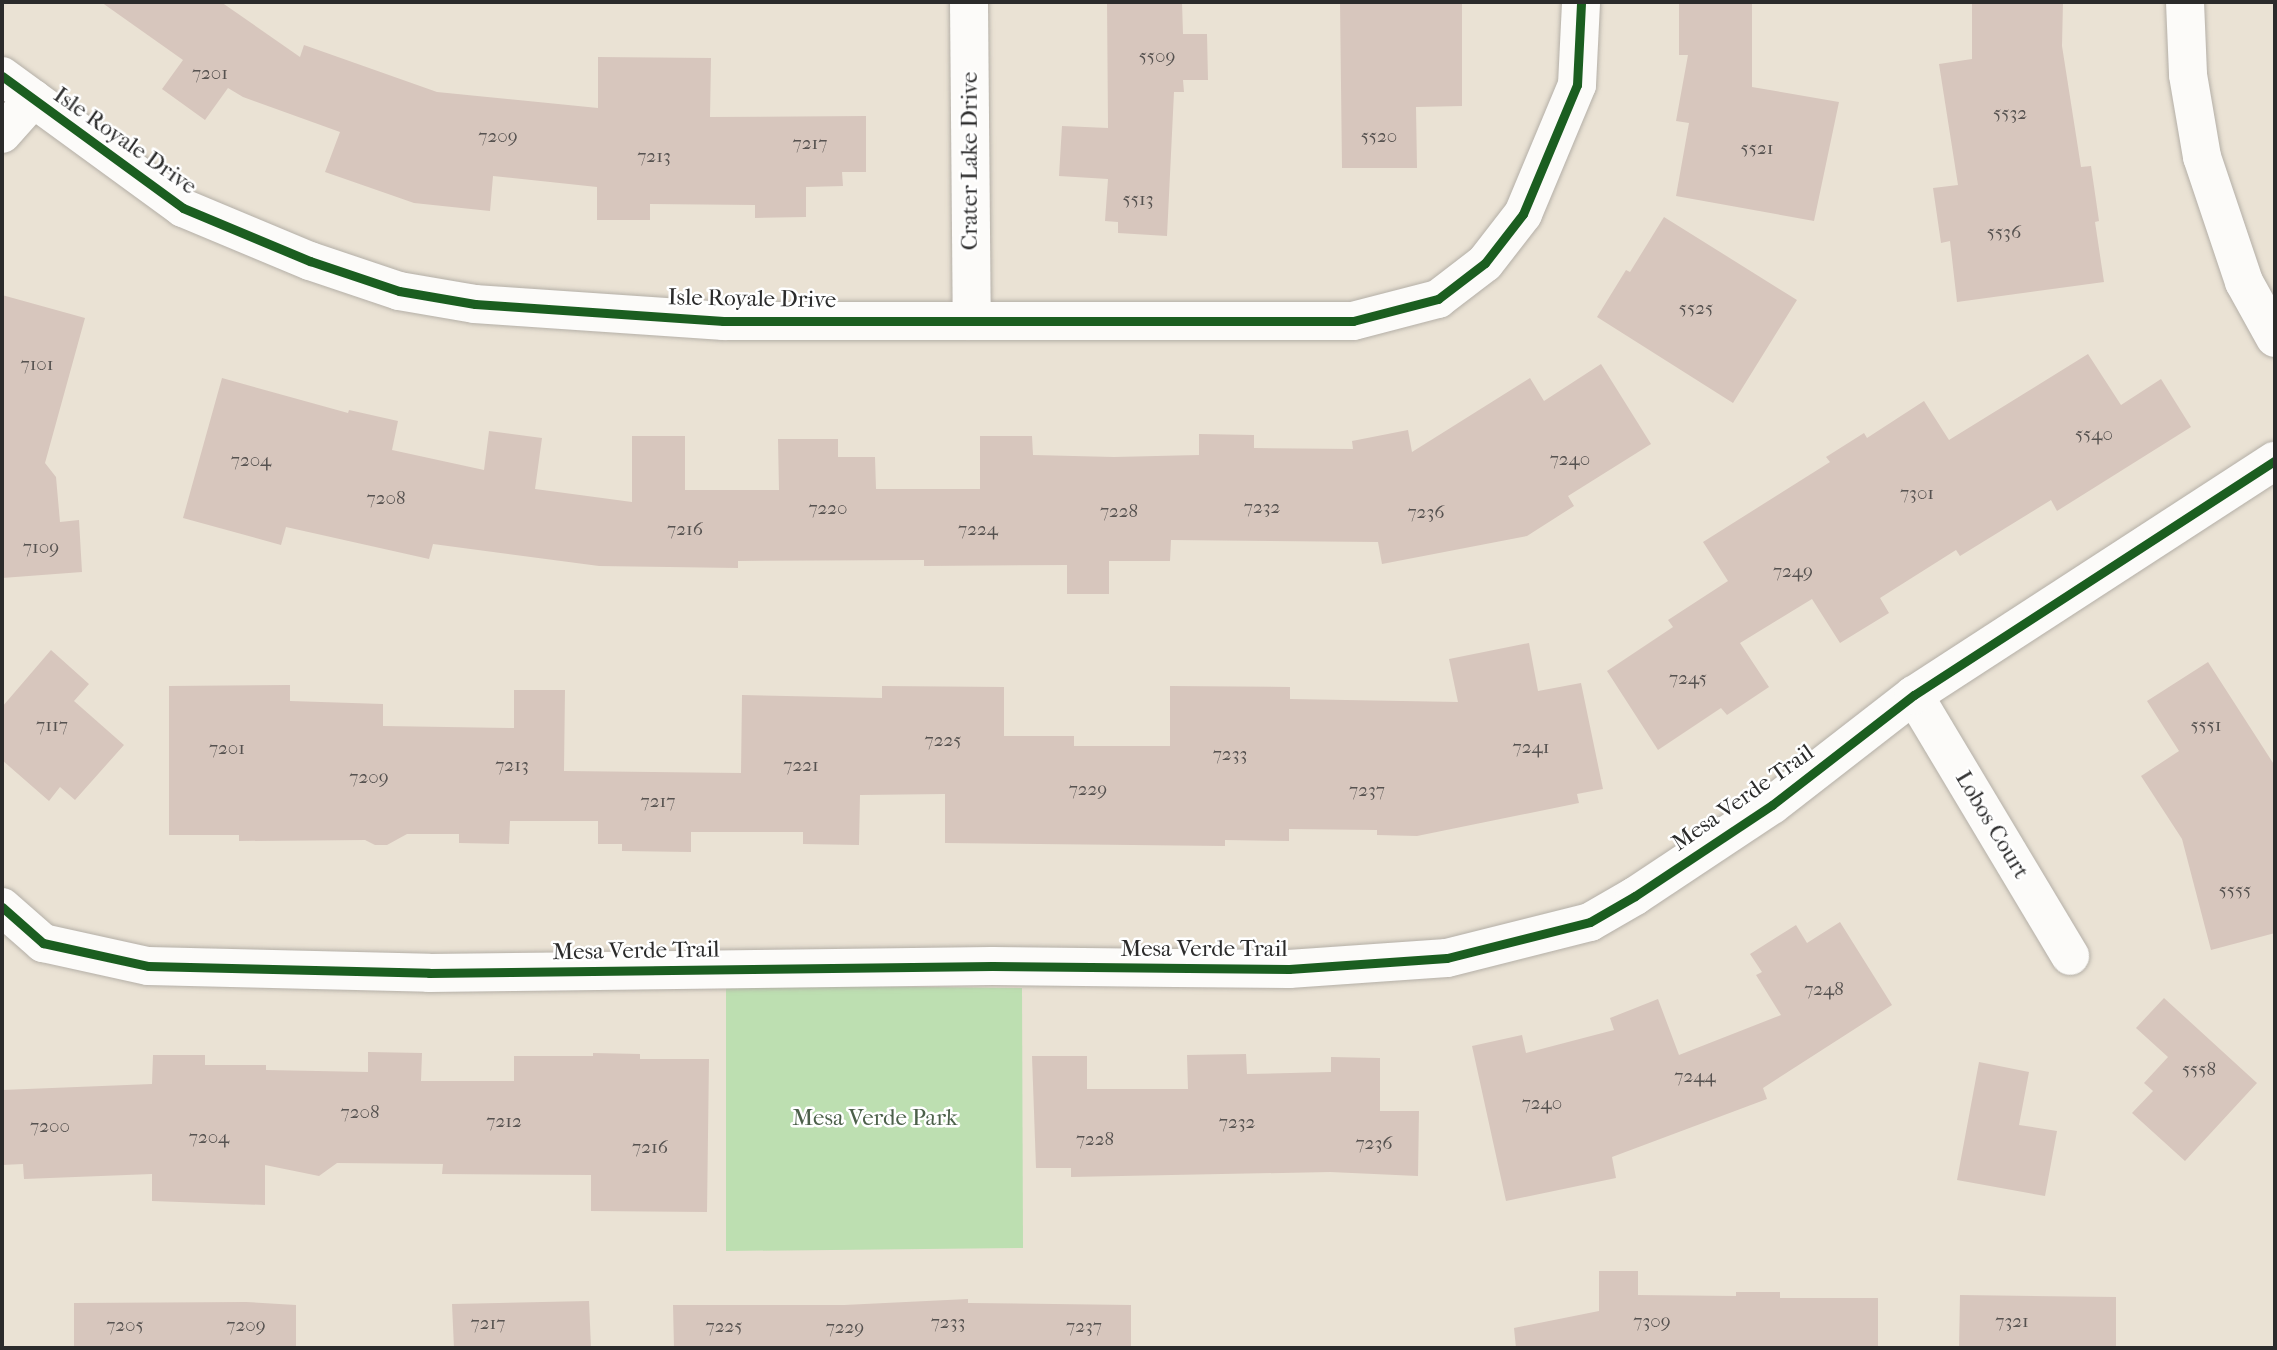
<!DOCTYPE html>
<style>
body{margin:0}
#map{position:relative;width:2277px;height:1350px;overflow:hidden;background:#eae2d4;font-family:"IM FELL French Canon",serif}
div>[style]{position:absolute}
.green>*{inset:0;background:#bddfb1}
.building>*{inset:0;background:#d7c6bd}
.roads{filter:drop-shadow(0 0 2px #b4afa7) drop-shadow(0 0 2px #b4afa7)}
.minor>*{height:38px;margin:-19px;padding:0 19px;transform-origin:19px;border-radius:19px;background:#fcfbf9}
.cycleway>*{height:9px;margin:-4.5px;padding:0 4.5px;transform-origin:4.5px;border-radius:4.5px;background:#1b5e20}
span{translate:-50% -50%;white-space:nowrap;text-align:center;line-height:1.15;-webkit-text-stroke:5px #fff;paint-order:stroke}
.number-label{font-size:19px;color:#565250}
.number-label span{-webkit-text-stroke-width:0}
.street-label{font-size:23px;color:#2b2b2b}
.park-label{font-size:23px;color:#4c604a}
.frame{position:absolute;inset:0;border:4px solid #2b2b2b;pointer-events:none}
</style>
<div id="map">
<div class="green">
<div style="clip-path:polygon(726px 985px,1022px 988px,1023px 1248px,726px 1251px)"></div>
</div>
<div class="building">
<div style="clip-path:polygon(101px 2px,221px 2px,300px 57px,304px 45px,437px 92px,598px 108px,598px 57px,711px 58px,710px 117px,866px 116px,866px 172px,842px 172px,843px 186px,806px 187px,806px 217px,755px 218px,755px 205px,650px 204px,650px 220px,597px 220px,597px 187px,493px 176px,490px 211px,414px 203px,325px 172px,340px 132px,243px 97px,228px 88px,205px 120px,162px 89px,183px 60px)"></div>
<div style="clip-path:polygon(1107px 2px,1182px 2px,1183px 34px,1207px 34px,1208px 80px,1183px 80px,1184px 92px,1174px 92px,1167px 236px,1118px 233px,1118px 222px,1105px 221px,1108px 179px,1059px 176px,1062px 126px,1108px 128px)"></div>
<div style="clip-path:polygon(1340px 2px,1462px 2px,1462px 106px,1416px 107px,1417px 168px,1342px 168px)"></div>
<div style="clip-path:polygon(1679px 2px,1752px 2px,1752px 87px,1839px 102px,1814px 221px,1676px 196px,1689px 123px,1676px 121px,1688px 55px,1679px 55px)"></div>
<div style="clip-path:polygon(1972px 2px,2063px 2px,2062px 46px,2081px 167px,2091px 166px,2099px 221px,2095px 222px,2104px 282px,1957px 302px,1950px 241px,1941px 243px,1933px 188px,1958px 185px,1939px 64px,1972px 59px)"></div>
<div style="clip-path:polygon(1664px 217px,1797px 300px,1733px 403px,1597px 317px,1626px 270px,1630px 272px)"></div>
<div style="clip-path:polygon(2px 295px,85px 318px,45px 463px,56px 477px,60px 522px,79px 520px,82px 572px,2px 578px)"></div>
<div style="clip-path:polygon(2088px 354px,2121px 405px,2161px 379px,2191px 427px,2057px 511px,2051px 500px,1960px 556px,1956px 550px,1880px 598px,1889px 613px,1840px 643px,1812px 599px,1740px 643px,1769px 687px,1727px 715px,1721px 708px,1658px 750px,1607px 671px,1673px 627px,1668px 620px,1728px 581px,1703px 542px,1830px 462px,1826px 457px,1864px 433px,1867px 438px,1924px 401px,1949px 440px)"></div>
<div style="clip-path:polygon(1601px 364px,1651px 444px,1568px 496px,1574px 506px,1527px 536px,1382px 564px,1378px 542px,1171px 540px,1170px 561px,1109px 561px,1109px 594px,1067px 594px,1067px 565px,924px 566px,924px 560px,738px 561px,738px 568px,599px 566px,433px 544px,429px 559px,286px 527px,281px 545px,183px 518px,222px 378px,348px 413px,349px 410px,398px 421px,392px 450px,484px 470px,489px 431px,542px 438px,535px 489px,632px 502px,632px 436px,685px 436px,685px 490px,779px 490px,778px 439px,838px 439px,838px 457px,875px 457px,876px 489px,980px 489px,980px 436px,1032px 436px,1033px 455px,1114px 457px,1199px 455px,1199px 434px,1254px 435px,1254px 448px,1353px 449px,1352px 441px,1408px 430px,1412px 452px,1530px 378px,1544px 401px)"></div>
<div style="clip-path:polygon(1529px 643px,1538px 691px,1581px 683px,1603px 789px,1577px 794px,1579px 803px,1417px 836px,1377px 835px,1377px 830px,1289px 829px,1289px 841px,1225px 840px,1225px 846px,945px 843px,945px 794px,860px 795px,859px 845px,803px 844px,803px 832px,691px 832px,691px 852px,622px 851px,622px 844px,598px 844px,598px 821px,510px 821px,509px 844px,459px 843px,459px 834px,407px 834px,387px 845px,375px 845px,365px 840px,239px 841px,239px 835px,169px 835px,169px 686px,290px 685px,290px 701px,383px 704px,383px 726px,514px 728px,514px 690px,565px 690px,564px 771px,741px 773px,742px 695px,882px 698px,882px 686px,1004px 687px,1004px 736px,1074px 736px,1074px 746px,1170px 746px,1170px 686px,1290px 687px,1290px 699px,1458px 702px,1449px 659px)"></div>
<div style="clip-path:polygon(51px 650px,89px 684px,74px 701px,124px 745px,75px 800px,60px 787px,49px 801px,2px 760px,2px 707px)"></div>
<div style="clip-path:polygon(2208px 662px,2275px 766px,2275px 933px,2211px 950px,2182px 839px,2141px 776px,2179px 751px,2147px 701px)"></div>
<div style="clip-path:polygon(1840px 922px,1892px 1005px,1763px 1088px,1767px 1099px,1612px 1157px,1616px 1178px,1506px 1201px,1472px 1046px,1522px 1035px,1526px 1053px,1614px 1030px,1610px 1018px,1658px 999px,1679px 1055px,1781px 1015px,1756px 975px,1762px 972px,1750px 954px,1796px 925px,1807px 943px)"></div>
<div style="clip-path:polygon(2164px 998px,2257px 1083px,2185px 1161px,2132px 1113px,2153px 1091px,2144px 1083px,2168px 1057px,2136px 1028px)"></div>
<div style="clip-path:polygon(368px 1052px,422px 1053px,421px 1081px,514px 1081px,514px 1056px,593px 1056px,593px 1053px,640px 1054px,640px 1059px,709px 1059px,707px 1212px,591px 1211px,591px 1175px,442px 1174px,443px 1164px,337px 1163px,319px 1176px,265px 1165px,265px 1205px,152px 1201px,152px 1174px,24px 1179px,23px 1164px,2px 1165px,2px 1090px,152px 1084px,153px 1055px,205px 1055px,205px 1065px,266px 1065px,266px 1070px,368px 1072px)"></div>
<div style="clip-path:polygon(1246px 1054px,1247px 1074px,1331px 1072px,1331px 1057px,1380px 1058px,1380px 1111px,1419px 1111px,1418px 1176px,1330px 1172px,1071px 1177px,1071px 1168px,1036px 1168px,1032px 1056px,1087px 1056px,1087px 1089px,1188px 1089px,1187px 1055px)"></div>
<div style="clip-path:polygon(1979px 1062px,2029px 1072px,2019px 1125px,2057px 1131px,2045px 1196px,1957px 1180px)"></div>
<div style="clip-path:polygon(1599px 1271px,1638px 1271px,1638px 1295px,1736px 1296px,1736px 1292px,1780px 1292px,1780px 1298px,1878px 1298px,1878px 1348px,1516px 1348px,1514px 1328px,1599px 1311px)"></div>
<div style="clip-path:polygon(1960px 1295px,2116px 1297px,2116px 1348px,1959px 1348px)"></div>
<div style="clip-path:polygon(968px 1299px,968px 1303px,1131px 1305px,1131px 1348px,674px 1348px,673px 1305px,844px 1305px)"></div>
<div style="clip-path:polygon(589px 1301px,591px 1348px,454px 1348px,452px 1304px)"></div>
<div style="clip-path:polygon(246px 1302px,296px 1305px,296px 1348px,74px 1348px,74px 1303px)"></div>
</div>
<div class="roads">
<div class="minor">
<div style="left:969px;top:2px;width:319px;rotate:89.5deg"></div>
<div style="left:2185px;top:2px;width:73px;rotate:87.6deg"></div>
<div style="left:2188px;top:75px;width:83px;rotate:80.3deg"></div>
<div style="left:2202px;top:157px;width:132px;rotate:71.4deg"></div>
<div style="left:2244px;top:282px;width:64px;rotate:61deg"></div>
<div style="left:2px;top:76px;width:224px;rotate:36.1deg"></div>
<div style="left:183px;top:208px;width:138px;rotate:22.7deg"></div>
<div style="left:310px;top:261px;width:94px;rotate:18.6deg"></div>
<div style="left:399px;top:291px;width:77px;rotate:9.7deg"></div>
<div style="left:475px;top:304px;width:249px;rotate:3.9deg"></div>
<div style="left:723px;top:321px;width:630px"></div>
<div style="left:1353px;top:321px;width:88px;rotate:-14.5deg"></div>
<div style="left:1438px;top:299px;width:59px;rotate:-37.5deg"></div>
<div style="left:1485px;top:263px;width:62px;rotate:-52.2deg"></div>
<div style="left:1523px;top:214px;width:140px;rotate:-67.3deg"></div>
<div style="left:1577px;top:85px;width:83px;rotate:-87.2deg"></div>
<div style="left:2px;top:134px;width:47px;rotate:-48.5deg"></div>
<div style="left:1914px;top:695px;width:304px;rotate:59.1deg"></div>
<div style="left:2px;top:907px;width:55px;rotate:41.3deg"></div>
<div style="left:43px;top:943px;width:107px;rotate:12.4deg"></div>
<div style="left:148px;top:966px;width:281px;rotate:1.4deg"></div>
<div style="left:429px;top:973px;width:563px;rotate:-0.71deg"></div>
<div style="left:992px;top:966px;width:297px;rotate:0.6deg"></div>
<div style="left:1289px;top:969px;width:158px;rotate:-4deg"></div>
<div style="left:1447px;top:958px;width:147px;rotate:-14.1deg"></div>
<div style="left:1590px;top:922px;width:52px;rotate:-30deg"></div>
<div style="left:1635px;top:896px;width:164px;rotate:-33.6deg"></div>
<div style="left:1772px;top:805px;width:180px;rotate:-37.8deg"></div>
<div style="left:1914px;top:695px;width:430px;rotate:-33deg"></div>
</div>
</div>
<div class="cycleway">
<div style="left:2px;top:76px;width:224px;rotate:36.1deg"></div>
<div style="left:183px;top:208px;width:138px;rotate:22.7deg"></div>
<div style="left:310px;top:261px;width:94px;rotate:18.6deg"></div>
<div style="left:399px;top:291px;width:77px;rotate:9.7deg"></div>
<div style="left:475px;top:304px;width:249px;rotate:3.9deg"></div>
<div style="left:723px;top:321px;width:630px"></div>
<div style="left:1353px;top:321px;width:88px;rotate:-14.5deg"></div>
<div style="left:1438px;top:299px;width:59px;rotate:-37.5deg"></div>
<div style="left:1485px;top:263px;width:62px;rotate:-52.2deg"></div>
<div style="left:1523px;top:214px;width:140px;rotate:-67.3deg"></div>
<div style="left:1577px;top:85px;width:83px;rotate:-87.2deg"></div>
<div style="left:2px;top:907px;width:55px;rotate:41.3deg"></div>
<div style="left:43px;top:943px;width:107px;rotate:12.4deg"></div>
<div style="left:148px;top:966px;width:281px;rotate:1.4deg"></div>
<div style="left:429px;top:973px;width:563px;rotate:-0.71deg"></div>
<div style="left:992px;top:966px;width:297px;rotate:0.6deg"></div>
<div style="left:1289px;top:969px;width:158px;rotate:-4deg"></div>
<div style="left:1447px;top:958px;width:147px;rotate:-14.1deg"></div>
<div style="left:1590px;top:922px;width:52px;rotate:-30deg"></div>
<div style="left:1635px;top:896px;width:164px;rotate:-33.6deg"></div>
<div style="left:1772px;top:805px;width:180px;rotate:-37.8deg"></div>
<div style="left:1914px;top:695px;width:430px;rotate:-33deg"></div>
</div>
<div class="number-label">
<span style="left:1157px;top:57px">5509</span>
<span style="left:210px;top:74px">7201</span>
<span style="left:2010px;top:114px">5532</span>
<span style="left:498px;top:137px">7209</span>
<span style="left:1379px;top:137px">5520</span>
<span style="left:810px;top:144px">7217</span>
<span style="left:1757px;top:149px">5521</span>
<span style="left:654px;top:157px">7213</span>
<span style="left:1138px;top:200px">5513</span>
<span style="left:2004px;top:233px">5536</span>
<span style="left:1696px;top:309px">5525</span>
<span style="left:37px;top:365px">7101</span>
<span style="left:2094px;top:435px">5540</span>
<span style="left:1570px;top:460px">7240</span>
<span style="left:251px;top:461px">7204</span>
<span style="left:1917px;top:494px">7301</span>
<span style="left:386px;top:499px">7208</span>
<span style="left:1262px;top:508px">7232</span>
<span style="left:828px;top:509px">7220</span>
<span style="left:1119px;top:512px">7228</span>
<span style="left:1426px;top:513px">7236</span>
<span style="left:685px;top:530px">7216</span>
<span style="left:978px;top:530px">7224</span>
<span style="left:41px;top:548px">7109</span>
<span style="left:1793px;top:572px">7249</span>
<span style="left:1688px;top:679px">7245</span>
<span style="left:52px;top:726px">7117</span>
<span style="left:2206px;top:726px">5551</span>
<span style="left:943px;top:741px">7225</span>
<span style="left:1531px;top:748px">7241</span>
<span style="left:227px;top:749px">7201</span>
<span style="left:1230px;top:755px">7233</span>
<span style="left:512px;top:766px">7213</span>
<span style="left:801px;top:766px">7221</span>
<span style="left:369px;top:778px">7209</span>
<span style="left:1088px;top:790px">7229</span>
<span style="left:1367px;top:791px">7237</span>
<span style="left:658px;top:802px">7217</span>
<span style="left:2235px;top:891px">5555</span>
<span style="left:1824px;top:990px">7248</span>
<span style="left:2199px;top:1070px">5558</span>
<span style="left:1695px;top:1077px">7244</span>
<span style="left:1542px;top:1104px">7240</span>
<span style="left:360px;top:1113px">7208</span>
<span style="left:504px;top:1122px">7212</span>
<span style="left:1237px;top:1123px">7232</span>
<span style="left:50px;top:1127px">7200</span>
<span style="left:209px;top:1138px">7204</span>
<span style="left:1095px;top:1140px">7228</span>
<span style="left:1374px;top:1144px">7236</span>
<span style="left:650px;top:1148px">7216</span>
<span style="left:1652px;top:1322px">7309</span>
<span style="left:2012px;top:1322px">7321</span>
<span style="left:948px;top:1323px">7233</span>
<span style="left:488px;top:1324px">7217</span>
<span style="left:125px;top:1326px">7205</span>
<span style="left:246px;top:1326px">7209</span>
<span style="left:724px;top:1327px">7225</span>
<span style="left:1084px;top:1327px">7237</span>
<span style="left:845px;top:1328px">7229</span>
</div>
<div class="street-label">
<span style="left:125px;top:141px;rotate:35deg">Isle Royale Drive</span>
<span style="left:970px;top:161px;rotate:-90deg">Crater Lake Drive</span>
<span style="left:752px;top:299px;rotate:1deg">Isle Royale Drive</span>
<span style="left:1743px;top:798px;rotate:-35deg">Mesa Verde Trail</span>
<span style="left:1992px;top:825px;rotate:59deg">Lobos Court</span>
<span style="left:1204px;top:949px">Mesa Verde Trail</span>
<span style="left:636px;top:951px;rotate:-1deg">Mesa Verde Trail</span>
</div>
<div class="park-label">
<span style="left:875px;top:1118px">Mesa Verde Park</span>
</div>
<div class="frame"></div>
</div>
